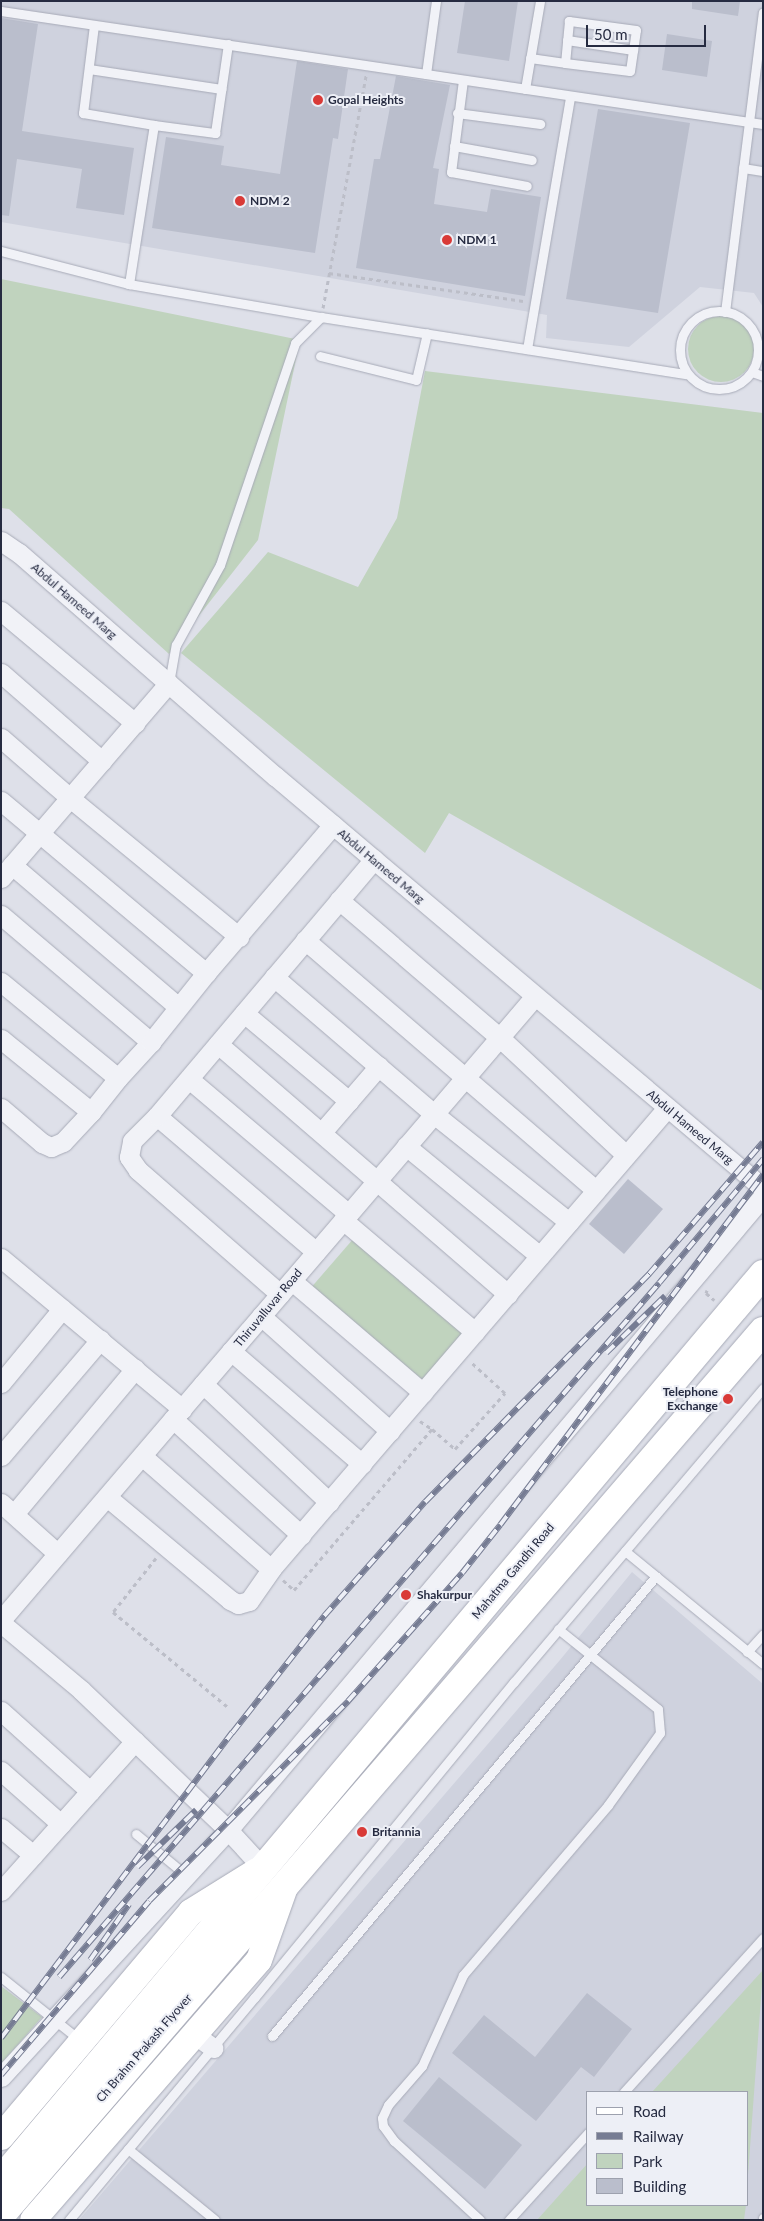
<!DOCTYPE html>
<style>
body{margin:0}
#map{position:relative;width:764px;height:2221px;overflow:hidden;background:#dee0e9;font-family:Lato,sans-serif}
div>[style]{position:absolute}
.built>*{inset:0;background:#cfd2de}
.green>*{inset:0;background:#c0d3be}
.round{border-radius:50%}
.building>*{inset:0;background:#babecc}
.path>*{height:3px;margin-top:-1.5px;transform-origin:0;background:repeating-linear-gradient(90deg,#bcbec8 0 4px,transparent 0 8px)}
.roads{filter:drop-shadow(0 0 1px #a7aab7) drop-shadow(0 0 1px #a7aab7)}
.lane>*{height:9px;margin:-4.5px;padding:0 4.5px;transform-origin:4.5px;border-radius:4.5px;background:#f1f2f7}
.lane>.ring{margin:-4.5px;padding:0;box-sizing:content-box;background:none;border:9px solid #f1f2f7;border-radius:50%}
.street>*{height:19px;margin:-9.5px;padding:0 9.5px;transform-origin:9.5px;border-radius:9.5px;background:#f1f2f7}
.secondary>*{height:26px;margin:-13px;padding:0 13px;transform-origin:13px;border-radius:13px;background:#fff}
.primary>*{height:28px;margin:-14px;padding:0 14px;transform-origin:14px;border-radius:14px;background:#fff}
.rail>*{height:5.5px;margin-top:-2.75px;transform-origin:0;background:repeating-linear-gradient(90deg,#edeff6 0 11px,#767c93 0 22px);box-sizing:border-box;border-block:1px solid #767c93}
.dots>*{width:14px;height:14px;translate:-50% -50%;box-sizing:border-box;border:2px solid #edeff6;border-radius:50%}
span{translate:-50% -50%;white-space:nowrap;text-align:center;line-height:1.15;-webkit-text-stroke:4px #edeff6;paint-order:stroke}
.poi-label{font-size:12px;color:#262b41;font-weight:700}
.left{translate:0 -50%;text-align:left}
.right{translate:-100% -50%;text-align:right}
.street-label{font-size:12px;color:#262b41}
.frame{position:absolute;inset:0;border:2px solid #262b41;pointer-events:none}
.legend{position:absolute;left:586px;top:2091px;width:162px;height:115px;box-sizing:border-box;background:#edeff6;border:1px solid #9da1ae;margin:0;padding:6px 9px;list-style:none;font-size:15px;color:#262b41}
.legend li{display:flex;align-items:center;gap:10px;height:25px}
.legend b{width:25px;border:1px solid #9da1ae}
.scale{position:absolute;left:586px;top:25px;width:120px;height:22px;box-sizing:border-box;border:2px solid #262b41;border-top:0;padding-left:6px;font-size:15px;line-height:18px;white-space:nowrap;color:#262b41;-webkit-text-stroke:4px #edeff6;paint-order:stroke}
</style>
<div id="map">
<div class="built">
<div style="clip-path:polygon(1px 1px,763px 1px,763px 307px,754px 293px,700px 287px,629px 347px,546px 338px,547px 315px,1px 222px)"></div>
<div style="clip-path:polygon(evenodd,632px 1572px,763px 1684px,763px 2220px,79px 2220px,560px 1660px,632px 1572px,588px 2092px,748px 2092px,748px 2205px,588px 2205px,588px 2092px)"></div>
</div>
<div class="green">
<div style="clip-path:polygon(1px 279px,300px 340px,258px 540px,169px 654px,9px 509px,1px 508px)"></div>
<div class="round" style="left:688px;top:316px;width:66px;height:66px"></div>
<div style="clip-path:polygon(425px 371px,763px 413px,763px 991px,449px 813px,425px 853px,181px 653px,268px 552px,358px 587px,397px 518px)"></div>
<div style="clip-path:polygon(354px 1238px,464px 1333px,420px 1384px,309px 1290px)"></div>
<div style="clip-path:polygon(763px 1970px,763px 1971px,748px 2175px,748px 2092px,652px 2092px)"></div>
<div style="clip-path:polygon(1px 1986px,42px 2017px,1px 2064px)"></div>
<div style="clip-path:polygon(588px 2163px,588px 2205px,746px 2205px,744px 2220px,537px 2220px)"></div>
</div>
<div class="building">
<div style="clip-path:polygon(465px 1px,518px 1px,509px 61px,457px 53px)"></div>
<div style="clip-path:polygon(692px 1px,740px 1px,738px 16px,692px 9px)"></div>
<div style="clip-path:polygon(1px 18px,38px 24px,22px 131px,134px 148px,124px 215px,76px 208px,82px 169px,17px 159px,9px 216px,1px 215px)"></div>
<div style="clip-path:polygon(667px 34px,712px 41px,707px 77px,662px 70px)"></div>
<div style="clip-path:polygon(297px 61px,348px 69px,338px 139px,333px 138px,315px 253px,152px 228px,166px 137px,224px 146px,221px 165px,280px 174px)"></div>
<div style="clip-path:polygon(396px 76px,450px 85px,433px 168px,439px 169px,434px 204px,487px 212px,491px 189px,541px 197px,525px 296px,356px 268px,374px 159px,380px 159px)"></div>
<div style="clip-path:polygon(598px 109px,690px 123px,658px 313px,566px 299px)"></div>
<div style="clip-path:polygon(628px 1179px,663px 1209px,624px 1254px,589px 1224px)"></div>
<div style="clip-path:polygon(587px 1993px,632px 2029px,594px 2077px,581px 2067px,536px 2121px,452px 2053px,484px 2015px,535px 2057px)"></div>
<div style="clip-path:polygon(439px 2077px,522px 2145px,485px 2189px,403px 2121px)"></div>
</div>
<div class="path">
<div style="left:329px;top:273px;width:196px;rotate:8.2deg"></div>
<div style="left:323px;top:308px;width:237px;rotate:-79.5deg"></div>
<div style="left:707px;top:1290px;width:3px;rotate:108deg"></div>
<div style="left:706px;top:1293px;width:11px;rotate:41deg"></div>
<div style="left:420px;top:1421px;width:14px;rotate:34deg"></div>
<div style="left:156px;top:1558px;width:69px;rotate:128.5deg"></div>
<div style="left:113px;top:1612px;width:151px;rotate:39.6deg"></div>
<div style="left:283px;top:1580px;width:15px;rotate:42deg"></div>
<div style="left:294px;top:1590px;width:212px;rotate:-49.4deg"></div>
<div style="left:432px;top:1429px;width:30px;rotate:41deg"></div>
<div style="left:455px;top:1449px;width:75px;rotate:-48.2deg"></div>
<div style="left:505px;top:1393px;width:47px;rotate:-137.6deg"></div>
</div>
<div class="roads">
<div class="lane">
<div style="left:1px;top:11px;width:770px;rotate:8.44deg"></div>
<div style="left:94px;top:25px;width:89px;rotate:97.1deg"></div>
<div style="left:83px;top:113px;width:72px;rotate:9.6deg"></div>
<div style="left:154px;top:125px;width:62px;rotate:7.5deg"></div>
<div style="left:215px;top:133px;width:90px;rotate:-81.7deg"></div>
<div style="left:567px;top:40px;width:67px;rotate:8.6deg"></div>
<div style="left:530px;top:58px;width:35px;rotate:8deg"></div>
<div style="left:565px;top:63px;width:65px;rotate:7deg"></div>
<div style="left:630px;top:71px;width:41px;rotate:-81.7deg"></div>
<div style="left:636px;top:30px;width:68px;rotate:-172.3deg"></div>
<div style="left:569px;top:21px;width:42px;rotate:95.4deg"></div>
<div style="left:89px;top:69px;width:134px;rotate:8.6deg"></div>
<div style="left:426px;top:74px;width:74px;rotate:-82.2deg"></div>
<div style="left:463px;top:80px;width:93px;rotate:97.4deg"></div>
<div style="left:451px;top:172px;width:77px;rotate:10.4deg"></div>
<div style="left:525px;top:89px;width:89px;rotate:-80.3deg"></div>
<div style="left:457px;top:113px;width:84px;rotate:7.5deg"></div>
<div style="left:454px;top:146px;width:79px;rotate:10.2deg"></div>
<div style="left:743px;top:168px;width:20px;rotate:9deg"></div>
<div style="left:1px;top:251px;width:132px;rotate:14.5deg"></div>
<div style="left:129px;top:284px;width:195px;rotate:9.8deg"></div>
<div style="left:321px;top:317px;width:370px;rotate:8.9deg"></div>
<div style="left:129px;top:284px;width:161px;rotate:-81.1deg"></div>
<div class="ring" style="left:680px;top:311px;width:69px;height:69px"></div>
<div style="left:725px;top:312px;width:302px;rotate:-82.8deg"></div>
<div style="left:527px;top:349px;width:256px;rotate:-80.3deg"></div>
<div style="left:320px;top:356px;width:99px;rotate:14deg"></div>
<div style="left:416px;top:380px;width:48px;rotate:-76.8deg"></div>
<div style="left:752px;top:372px;width:12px;rotate:20deg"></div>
<div style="left:169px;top:683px;width:39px;rotate:-80deg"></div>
<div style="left:176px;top:645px;width:91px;rotate:-61.2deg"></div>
<div style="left:220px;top:565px;width:234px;rotate:-71.3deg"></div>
<div style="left:295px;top:343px;width:37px;rotate:-45deg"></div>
<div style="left:625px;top:1551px;width:178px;rotate:39.3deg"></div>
<div style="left:747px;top:1652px;width:24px;rotate:-48deg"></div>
<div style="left:136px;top:1834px;width:65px;rotate:39.4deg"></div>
<div style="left:1px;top:1977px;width:102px;rotate:38.7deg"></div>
<div style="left:272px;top:2036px;width:599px;rotate:-50.15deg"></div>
<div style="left:624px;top:2092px;width:207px;rotate:-47.9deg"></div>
<div style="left:128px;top:2149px;width:112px;rotate:39.2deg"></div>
<div style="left:69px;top:2220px;width:290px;rotate:-50.2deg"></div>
<div style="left:255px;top:1997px;width:408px;rotate:-50.6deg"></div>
<div style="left:514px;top:1682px;width:385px;rotate:-49.7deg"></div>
<div style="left:480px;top:2220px;width:117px;rotate:-137.4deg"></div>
<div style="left:394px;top:2141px;width:19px;rotate:-126deg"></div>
<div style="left:383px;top:2126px;width:8px;rotate:-97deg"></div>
<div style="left:382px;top:2118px;width:14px;rotate:-65deg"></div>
<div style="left:388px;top:2105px;width:52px;rotate:-48.9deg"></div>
<div style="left:422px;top:2066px;width:100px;rotate:-65.7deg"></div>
<div style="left:463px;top:1975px;width:223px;rotate:-49.5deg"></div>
<div style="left:608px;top:1805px;width:89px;rotate:-54.2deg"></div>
<div style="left:660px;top:1733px;width:24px;rotate:-95deg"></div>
<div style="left:658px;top:1709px;width:128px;rotate:-141.3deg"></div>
<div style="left:509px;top:2220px;width:118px;rotate:-47.8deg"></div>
<div style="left:763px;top:2220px;width:2px;rotate:-90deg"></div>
</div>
<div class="street">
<div style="left:1px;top:541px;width:22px;rotate:34deg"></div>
<div style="left:19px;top:553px;width:340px;rotate:41.1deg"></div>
<div style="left:275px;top:776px;width:639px;rotate:40.17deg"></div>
<div style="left:1px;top:611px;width:175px;rotate:39.9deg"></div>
<div style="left:1px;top:673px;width:134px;rotate:41.1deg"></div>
<div style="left:1px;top:738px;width:91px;rotate:41deg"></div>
<div style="left:70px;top:798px;width:219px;rotate:39.4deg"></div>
<div style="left:1px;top:801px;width:268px;rotate:40deg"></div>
<div style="left:12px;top:865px;width:218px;rotate:40.5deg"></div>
<div style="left:1px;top:878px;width:257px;rotate:-49.3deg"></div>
<div style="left:339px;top:900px;width:211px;rotate:40.6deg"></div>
<div style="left:499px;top:1037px;width:173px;rotate:42.9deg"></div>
<div style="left:1px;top:915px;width:197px;rotate:40.3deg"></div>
<div style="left:305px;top:940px;width:384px;rotate:40.7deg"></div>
<div style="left:274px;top:977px;width:211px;rotate:40.6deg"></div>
<div style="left:434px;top:1114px;width:173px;rotate:38.7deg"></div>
<div style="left:1px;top:982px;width:151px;rotate:39.4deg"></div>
<div style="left:244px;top:1013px;width:137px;rotate:40deg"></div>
<div style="left:1px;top:1039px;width:116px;rotate:39deg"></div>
<div style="left:218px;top:1044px;width:383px;rotate:40.8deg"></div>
<div style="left:189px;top:1079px;width:209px;rotate:40.2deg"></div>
<div style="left:1px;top:1108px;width:54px;rotate:40.5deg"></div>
<div style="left:42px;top:1143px;width:10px;rotate:24deg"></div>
<div style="left:51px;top:1147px;width:13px;rotate:-23deg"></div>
<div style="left:63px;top:1142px;width:41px;rotate:-47deg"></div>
<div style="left:91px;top:1112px;width:43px;rotate:-51.5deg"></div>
<div style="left:118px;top:1078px;width:49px;rotate:-47.5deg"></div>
<div style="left:151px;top:1042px;width:88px;rotate:-51.4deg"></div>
<div style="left:206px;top:973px;width:195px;rotate:-49.4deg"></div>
<div style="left:157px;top:1116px;width:209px;rotate:40.5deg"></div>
<div style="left:322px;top:1132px;width:87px;rotate:-49.2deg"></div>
<div style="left:406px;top:1146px;width:173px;rotate:39.4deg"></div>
<div style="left:343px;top:1220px;width:173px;rotate:40.3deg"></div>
<div style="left:1px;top:1258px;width:236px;rotate:39.8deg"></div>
<div style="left:292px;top:1281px;width:172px;rotate:40.5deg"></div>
<div style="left:280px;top:1294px;width:189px;rotate:-138.9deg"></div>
<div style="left:138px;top:1170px;width:16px;rotate:-125deg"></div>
<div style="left:129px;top:1157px;width:16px;rotate:-79deg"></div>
<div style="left:132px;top:1141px;width:35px;rotate:-45deg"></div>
<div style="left:157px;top:1116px;width:336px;rotate:-49.8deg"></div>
<div style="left:261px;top:1316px;width:173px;rotate:41.7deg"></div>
<div style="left:231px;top:1351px;width:173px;rotate:40.8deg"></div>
<div style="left:1px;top:1383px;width:96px;rotate:-50.5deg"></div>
<div style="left:203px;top:1384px;width:173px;rotate:43.1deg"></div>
<div style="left:173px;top:1419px;width:173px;rotate:42.2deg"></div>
<div style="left:1px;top:1456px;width:153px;rotate:-49.5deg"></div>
<div style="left:142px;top:1456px;width:171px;rotate:41.2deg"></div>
<div style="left:107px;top:1497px;width:160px;rotate:39.9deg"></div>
<div style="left:230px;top:1600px;width:9px;rotate:27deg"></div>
<div style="left:238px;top:1604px;width:11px;rotate:-15deg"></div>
<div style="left:249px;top:1601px;width:39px;rotate:-55deg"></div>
<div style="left:271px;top:1569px;width:608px;rotate:-49.34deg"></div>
<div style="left:1px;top:1503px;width:76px;rotate:41.8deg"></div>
<div style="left:14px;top:1514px;width:189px;rotate:-50.2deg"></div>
<div style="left:1px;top:1620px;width:821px;rotate:-49.44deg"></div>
<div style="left:1px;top:1623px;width:104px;rotate:39.9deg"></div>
<div style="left:81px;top:1690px;width:203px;rotate:43.6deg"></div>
<div style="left:228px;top:1830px;width:52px;rotate:47.4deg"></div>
<div style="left:1px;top:1711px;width:120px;rotate:42deg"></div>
<div style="left:1px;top:1771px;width:80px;rotate:41.5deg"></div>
<div style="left:1px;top:1828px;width:42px;rotate:40.2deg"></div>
<div style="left:1px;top:1891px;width:201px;rotate:-48.2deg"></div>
<div style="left:194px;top:2034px;width:24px;rotate:36deg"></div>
<div style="left:1px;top:2077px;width:335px;rotate:-47.4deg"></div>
<div style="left:228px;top:1830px;width:830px;rotate:-49.84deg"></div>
</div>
<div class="secondary">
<div style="left:1px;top:2137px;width:294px;rotate:-49.8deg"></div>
<div style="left:191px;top:1912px;width:78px;rotate:-31.8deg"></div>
<div style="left:33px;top:2220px;width:344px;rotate:-49deg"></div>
<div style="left:259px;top:1960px;width:77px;rotate:-70.4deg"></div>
</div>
<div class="primary">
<div style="left:1px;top:2180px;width:1184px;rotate:-49.93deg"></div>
<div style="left:1px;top:2215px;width:1167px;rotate:-49.24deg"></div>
</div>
</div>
<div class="rail">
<div style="left:606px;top:1353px;width:82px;rotate:-44deg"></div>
<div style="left:137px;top:1867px;width:82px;rotate:-44deg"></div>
<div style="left:90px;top:1960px;width:68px;rotate:-55.1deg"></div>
<div style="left:59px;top:1977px;width:917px;rotate:-49.15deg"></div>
<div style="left:659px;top:1283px;width:162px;rotate:-50deg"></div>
<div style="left:1px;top:2038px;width:383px;rotate:-52.9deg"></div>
<div style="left:232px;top:1733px;width:149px;rotate:-51.8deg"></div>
<div style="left:324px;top:1616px;width:152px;rotate:-48.5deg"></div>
<div style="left:425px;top:1502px;width:320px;rotate:-45.5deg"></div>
<div style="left:649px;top:1274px;width:174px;rotate:-49.2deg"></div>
<div style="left:1px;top:2075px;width:228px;rotate:-49.6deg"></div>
<div style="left:149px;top:1901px;width:282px;rotate:-45.1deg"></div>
<div style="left:348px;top:1701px;width:171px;rotate:-48.3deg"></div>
<div style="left:462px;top:1573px;width:61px;rotate:-51.6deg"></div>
<div style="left:500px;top:1525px;width:438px;rotate:-53.1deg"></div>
</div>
<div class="dots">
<div style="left:318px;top:100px;background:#d93a37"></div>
<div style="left:240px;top:201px;background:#d93a37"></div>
<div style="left:447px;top:240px;background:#d93a37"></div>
<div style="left:728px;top:1399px;background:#d93a37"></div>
<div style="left:406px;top:1595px;background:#d93a37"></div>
<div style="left:362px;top:1832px;background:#d93a37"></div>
</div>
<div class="poi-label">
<span class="left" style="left:328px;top:100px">Gopal Heights</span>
<span class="left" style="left:250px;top:201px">NDM 2</span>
<span class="left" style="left:457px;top:240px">NDM 1</span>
<span class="right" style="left:718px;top:1399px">Telephone<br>Exchange</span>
<span class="left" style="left:417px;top:1595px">Shakurpur</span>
<span class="left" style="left:372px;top:1832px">Britannia</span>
</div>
<div class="street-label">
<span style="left:74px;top:601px;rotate:41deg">Abdul Hameed Marg</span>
<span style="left:381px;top:866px;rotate:40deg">Abdul Hameed Marg</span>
<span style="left:690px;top:1127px;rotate:40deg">Abdul Hameed Marg</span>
<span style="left:268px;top:1308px;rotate:-50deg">Thiruvalluvar Road</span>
<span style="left:513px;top:1571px;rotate:-50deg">Mahatma Gandhi Road</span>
<span style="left:144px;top:2048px;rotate:-49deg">Ch Brahm Prakash Flyover</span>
</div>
<div class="frame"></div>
<ul class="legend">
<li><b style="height:6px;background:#fff"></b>Road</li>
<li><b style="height:6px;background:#767c93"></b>Railway</li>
<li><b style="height:14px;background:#c0d3be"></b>Park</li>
<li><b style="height:14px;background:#babecc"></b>Building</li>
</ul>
<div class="scale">50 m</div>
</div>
